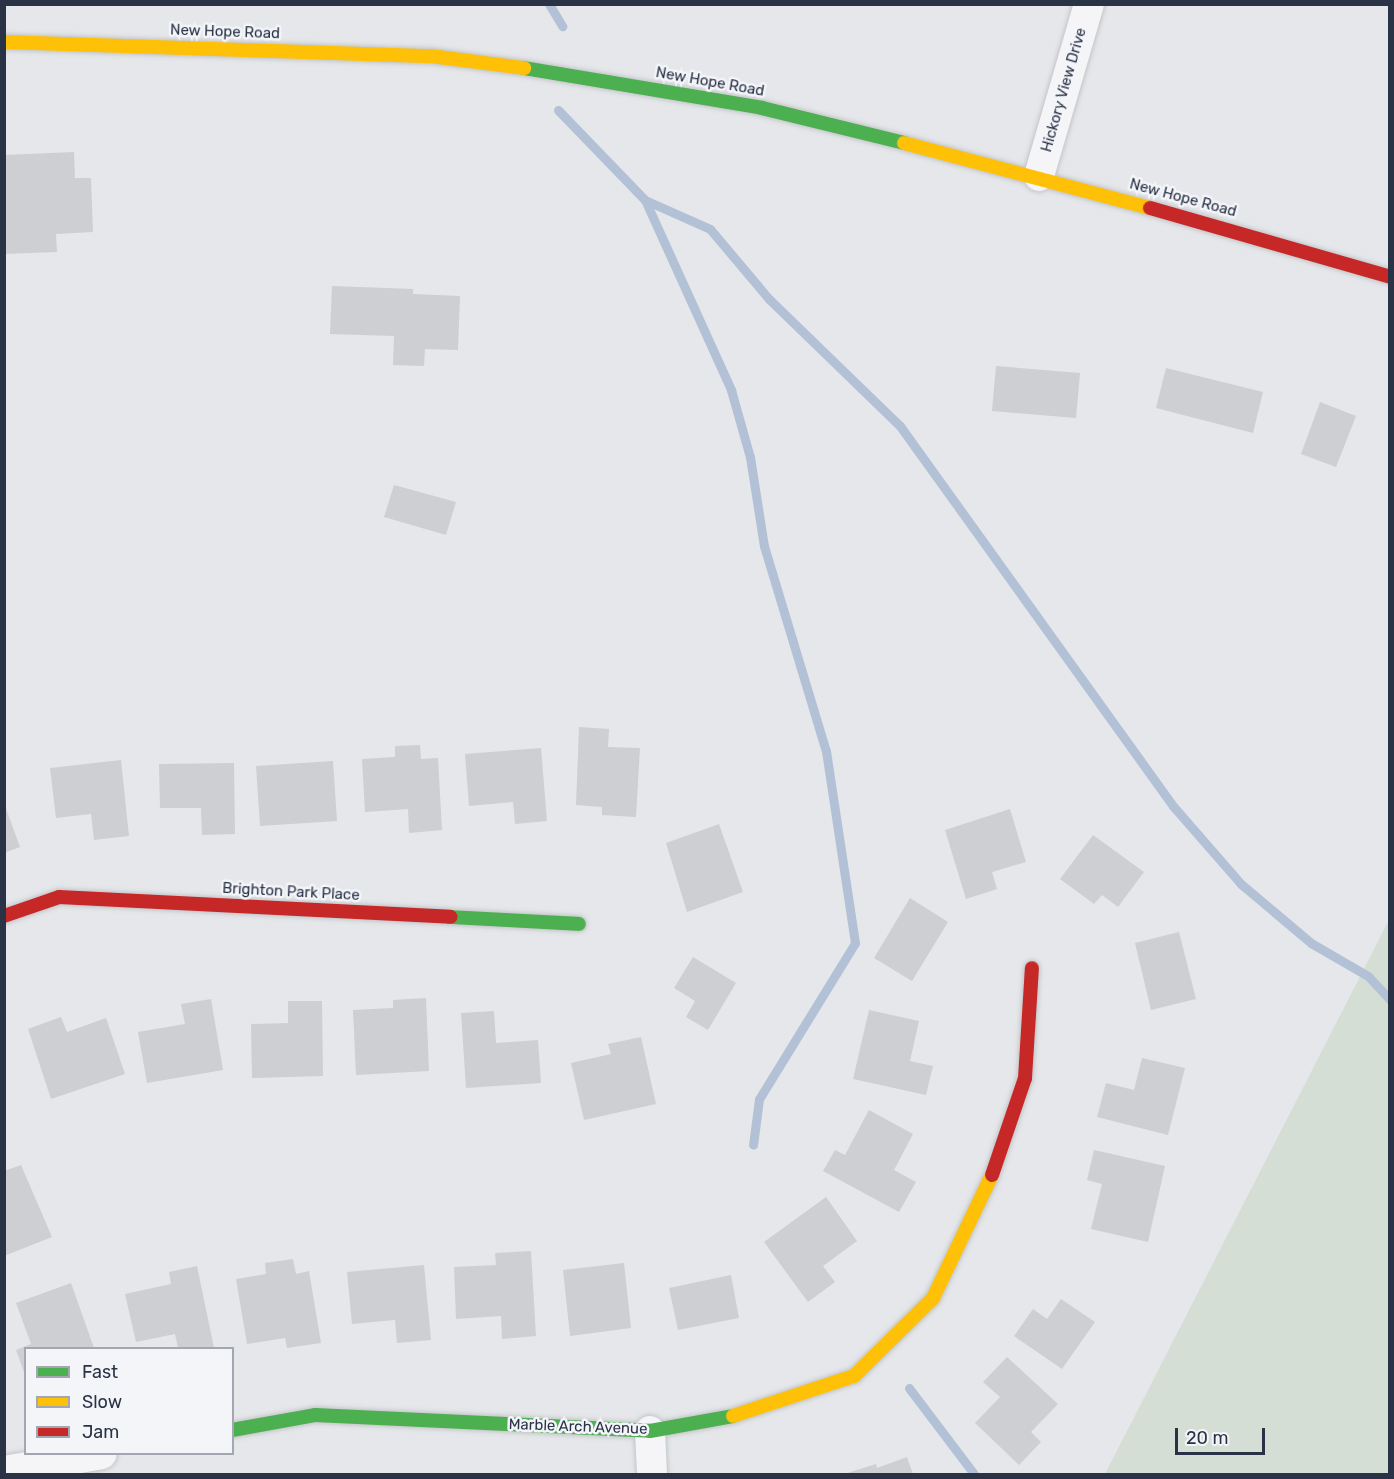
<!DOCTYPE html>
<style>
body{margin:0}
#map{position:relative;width:1394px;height:1479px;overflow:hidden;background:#e5e7ea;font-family:Rubik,sans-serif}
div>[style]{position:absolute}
.green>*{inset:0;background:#d4ded5}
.stream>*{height:9px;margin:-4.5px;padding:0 4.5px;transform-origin:4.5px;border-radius:4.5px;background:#b3c1d6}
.building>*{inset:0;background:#cdcfd3}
.roads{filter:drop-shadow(0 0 2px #c3c5c8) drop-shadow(0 0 2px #c3c5c8)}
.street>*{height:30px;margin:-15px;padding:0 15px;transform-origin:15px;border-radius:15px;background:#f5f5f7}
.fast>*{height:14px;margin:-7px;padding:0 7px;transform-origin:7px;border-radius:7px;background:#4caf50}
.slow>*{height:14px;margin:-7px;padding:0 7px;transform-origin:7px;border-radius:7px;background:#ffc107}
.jam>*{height:14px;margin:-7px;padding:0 7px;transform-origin:7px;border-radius:7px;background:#c62828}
span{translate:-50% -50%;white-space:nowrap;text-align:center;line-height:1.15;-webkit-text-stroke:5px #f3f5f9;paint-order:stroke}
.street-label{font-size:15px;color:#2a3246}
.frame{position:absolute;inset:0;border:6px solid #2a3246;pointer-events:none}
.legend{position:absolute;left:24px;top:1347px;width:210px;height:108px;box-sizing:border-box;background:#f3f5f9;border:2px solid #a3a7b1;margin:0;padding:8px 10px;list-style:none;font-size:18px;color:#2a3246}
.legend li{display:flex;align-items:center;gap:12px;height:30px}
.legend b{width:30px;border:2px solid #a3a7b1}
.scale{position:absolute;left:1175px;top:1428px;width:90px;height:27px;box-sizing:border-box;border:3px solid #2a3246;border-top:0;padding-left:8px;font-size:18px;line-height:21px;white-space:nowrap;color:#2a3246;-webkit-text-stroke:4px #f3f5f9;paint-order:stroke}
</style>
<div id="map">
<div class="green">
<div style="clip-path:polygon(1389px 920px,1389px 1474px,1105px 1474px)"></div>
</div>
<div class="stream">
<div style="left:549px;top:4px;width:26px;rotate:59deg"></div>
<div style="left:558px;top:110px;width:125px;rotate:46deg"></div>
<div style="left:645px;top:200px;width:209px;rotate:65.6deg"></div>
<div style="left:731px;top:390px;width:70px;rotate:74.2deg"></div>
<div style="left:750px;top:457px;width:90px;rotate:81.1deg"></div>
<div style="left:764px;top:546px;width:214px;rotate:73.2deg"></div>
<div style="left:826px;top:751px;width:194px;rotate:81.4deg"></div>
<div style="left:855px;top:943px;width:183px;rotate:121.6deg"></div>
<div style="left:759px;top:1099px;width:46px;rotate:97.4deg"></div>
<div style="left:645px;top:200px;width:71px;rotate:24deg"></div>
<div style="left:710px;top:229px;width:92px;rotate:49.9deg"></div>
<div style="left:769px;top:299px;width:182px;rotate:44.1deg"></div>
<div style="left:900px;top:426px;width:468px;rotate:54.3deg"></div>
<div style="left:1173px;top:806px;width:103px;rotate:48.9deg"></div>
<div style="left:1241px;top:884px;width:92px;rotate:40.1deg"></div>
<div style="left:1311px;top:943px;width:66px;rotate:30.1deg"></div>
<div style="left:1368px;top:976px;width:33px;rotate:47deg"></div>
<div style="left:909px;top:1388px;width:108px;rotate:52.9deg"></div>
</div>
<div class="building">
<div style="clip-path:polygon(74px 152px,75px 178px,91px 178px,93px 232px,56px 234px,57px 252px,4px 254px,4px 155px)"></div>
<div style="clip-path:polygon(332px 286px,413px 289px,413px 294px,460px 296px,458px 350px,425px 349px,424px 366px,393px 365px,394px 336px,330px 334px)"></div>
<div style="clip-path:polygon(996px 366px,1080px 373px,1076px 418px,992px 411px)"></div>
<div style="clip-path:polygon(1166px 368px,1263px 392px,1253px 433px,1156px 408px)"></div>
<div style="clip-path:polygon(1320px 402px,1356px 416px,1336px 467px,1301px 454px)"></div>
<div style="clip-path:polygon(394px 485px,456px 502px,446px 535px,384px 517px)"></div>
<div style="clip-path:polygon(579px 727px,609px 729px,608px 747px,640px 748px,636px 817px,602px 815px,602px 807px,576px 805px)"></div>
<div style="clip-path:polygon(420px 745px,421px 759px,438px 758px,442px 830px,409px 833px,408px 809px,365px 812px,362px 759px,395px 757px,395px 746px)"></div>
<div style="clip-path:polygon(541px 748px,547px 821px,515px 824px,513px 802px,469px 806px,465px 754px)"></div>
<div style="clip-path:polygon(121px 760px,129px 836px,94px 840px,91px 814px,56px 818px,50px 768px)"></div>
<div style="clip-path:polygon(333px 761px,337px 821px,260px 826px,256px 766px)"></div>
<div style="clip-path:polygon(234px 763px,235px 834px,202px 835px,201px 808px,160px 808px,159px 764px)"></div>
<div style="clip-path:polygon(4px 803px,20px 847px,4px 853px)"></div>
<div style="clip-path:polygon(1010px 809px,1026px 862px,992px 872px,997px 889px,966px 899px,945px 830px)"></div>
<div style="clip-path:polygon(719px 824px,743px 892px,687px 912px,666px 843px)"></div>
<div style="clip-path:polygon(1093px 835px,1144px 872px,1118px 907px,1102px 895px,1094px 904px,1060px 879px)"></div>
<div style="clip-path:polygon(910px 898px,948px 922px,912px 981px,874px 958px)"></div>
<div style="clip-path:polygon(1179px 932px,1196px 999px,1151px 1010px,1135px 943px)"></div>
<div style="clip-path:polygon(693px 957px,736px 983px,708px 1030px,686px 1017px,695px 1001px,674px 988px)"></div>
<div style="clip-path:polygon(426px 998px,429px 1071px,356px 1075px,353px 1010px,393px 1008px,393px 1000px)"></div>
<div style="clip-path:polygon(211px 999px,223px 1070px,147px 1083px,138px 1032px,185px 1024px,181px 1004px)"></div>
<div style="clip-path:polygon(288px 1001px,322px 1001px,323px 1076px,252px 1078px,251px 1024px,288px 1023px)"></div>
<div style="clip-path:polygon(869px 1010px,919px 1021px,910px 1061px,933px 1066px,926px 1095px,853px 1079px)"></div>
<div style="clip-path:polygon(494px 1011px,496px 1043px,538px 1040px,541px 1083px,466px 1088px,461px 1013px)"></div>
<div style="clip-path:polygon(61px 1017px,67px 1032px,106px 1018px,125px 1074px,51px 1099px,28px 1029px)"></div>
<div style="clip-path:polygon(641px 1037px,656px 1104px,584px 1120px,571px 1063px,611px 1054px,608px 1044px)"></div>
<div style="clip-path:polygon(1142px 1058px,1185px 1068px,1168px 1135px,1097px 1117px,1106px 1083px,1134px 1090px)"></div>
<div style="clip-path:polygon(869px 1110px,913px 1134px,894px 1170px,916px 1182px,899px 1212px,823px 1171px,835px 1150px,845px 1155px)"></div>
<div style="clip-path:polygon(1094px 1150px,1165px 1166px,1148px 1242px,1091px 1229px,1102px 1184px,1087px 1180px)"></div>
<div style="clip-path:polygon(21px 1165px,52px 1237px,4px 1256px,4px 1171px)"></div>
<div style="clip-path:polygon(826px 1197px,857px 1241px,823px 1266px,835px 1282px,808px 1302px,764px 1242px)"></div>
<div style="clip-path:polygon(531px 1251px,536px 1336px,502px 1339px,501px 1316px,456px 1319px,454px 1267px,496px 1265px,495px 1253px)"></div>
<div style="clip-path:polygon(293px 1259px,296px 1274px,309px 1271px,321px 1343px,287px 1348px,285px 1338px,247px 1344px,236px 1279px,266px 1274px,265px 1263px)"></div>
<div style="clip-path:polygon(624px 1263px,631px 1328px,570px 1336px,563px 1270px)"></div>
<div style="clip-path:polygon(424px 1265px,431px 1340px,397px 1343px,395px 1320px,352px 1324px,347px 1272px)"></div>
<div style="clip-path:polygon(197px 1266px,214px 1348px,178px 1348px,175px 1334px,136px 1342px,125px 1294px,171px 1284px,169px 1272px)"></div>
<div style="clip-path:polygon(731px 1275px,739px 1318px,678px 1330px,669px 1288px)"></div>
<div style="clip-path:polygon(71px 1283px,94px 1348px,26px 1348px,25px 1375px,16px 1350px,31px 1344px,16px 1303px)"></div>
<div style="clip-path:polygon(1061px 1299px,1095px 1322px,1062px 1369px,1014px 1336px,1033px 1309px,1047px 1319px)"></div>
<div style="clip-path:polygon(1007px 1357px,1058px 1404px,1031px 1432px,1041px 1442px,1019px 1465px,975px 1423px,1000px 1397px,983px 1382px)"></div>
<div style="clip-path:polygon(907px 1457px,913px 1474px,844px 1474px,876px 1464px,877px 1468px)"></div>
</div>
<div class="roads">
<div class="street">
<div style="left:1039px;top:176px;width:179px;rotate:-73.8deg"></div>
<div style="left:650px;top:1431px;width:43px;rotate:87.3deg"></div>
<div style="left:4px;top:1471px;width:99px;rotate:-9.8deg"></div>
</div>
<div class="fast">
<div style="left:524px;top:68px;width:241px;rotate:9.5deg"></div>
<div style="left:762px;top:108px;width:146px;rotate:13.8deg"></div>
<div style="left:450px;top:917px;width:129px;rotate:3.1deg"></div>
<div style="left:232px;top:1430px;width:84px;rotate:-10.2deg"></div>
<div style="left:315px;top:1415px;width:335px;rotate:2.7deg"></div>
<div style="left:650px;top:1431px;width:84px;rotate:-10.2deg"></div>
</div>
<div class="slow">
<div style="left:4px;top:42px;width:427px;rotate:1.9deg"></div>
<div style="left:431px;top:56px;width:94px;rotate:7.4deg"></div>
<div style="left:904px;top:143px;width:254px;rotate:14.8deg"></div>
<div style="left:733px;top:1416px;width:127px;rotate:-18.3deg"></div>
<div style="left:854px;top:1376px;width:111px;rotate:-44.6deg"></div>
<div style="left:933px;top:1298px;width:136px;rotate:-64.4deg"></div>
</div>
<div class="jam">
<div style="left:1150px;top:208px;width:250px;rotate:16deg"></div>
<div style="left:4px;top:916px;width:58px;rotate:-19.1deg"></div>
<div style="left:59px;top:897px;width:392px;rotate:2.9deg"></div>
<div style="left:992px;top:1175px;width:102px;rotate:-71.2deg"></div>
<div style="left:1025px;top:1078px;width:110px;rotate:-86.4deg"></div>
</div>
</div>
<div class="street-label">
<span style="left:225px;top:32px;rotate:2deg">New Hope Road</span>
<span style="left:710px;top:82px;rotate:10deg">New Hope Road</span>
<span style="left:1064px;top:90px;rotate:-74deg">Hickory View Drive</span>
<span style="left:1183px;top:198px;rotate:15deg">New Hope Road</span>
<span style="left:291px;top:892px;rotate:3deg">Brighton Park Place</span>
<span style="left:578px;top:1427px;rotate:2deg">Marble Arch Avenue</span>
</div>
<div class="frame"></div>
<ul class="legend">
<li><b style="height:8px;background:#4caf50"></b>Fast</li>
<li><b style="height:8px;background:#ffc107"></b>Slow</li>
<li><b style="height:8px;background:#c62828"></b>Jam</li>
</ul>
<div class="scale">20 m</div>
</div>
